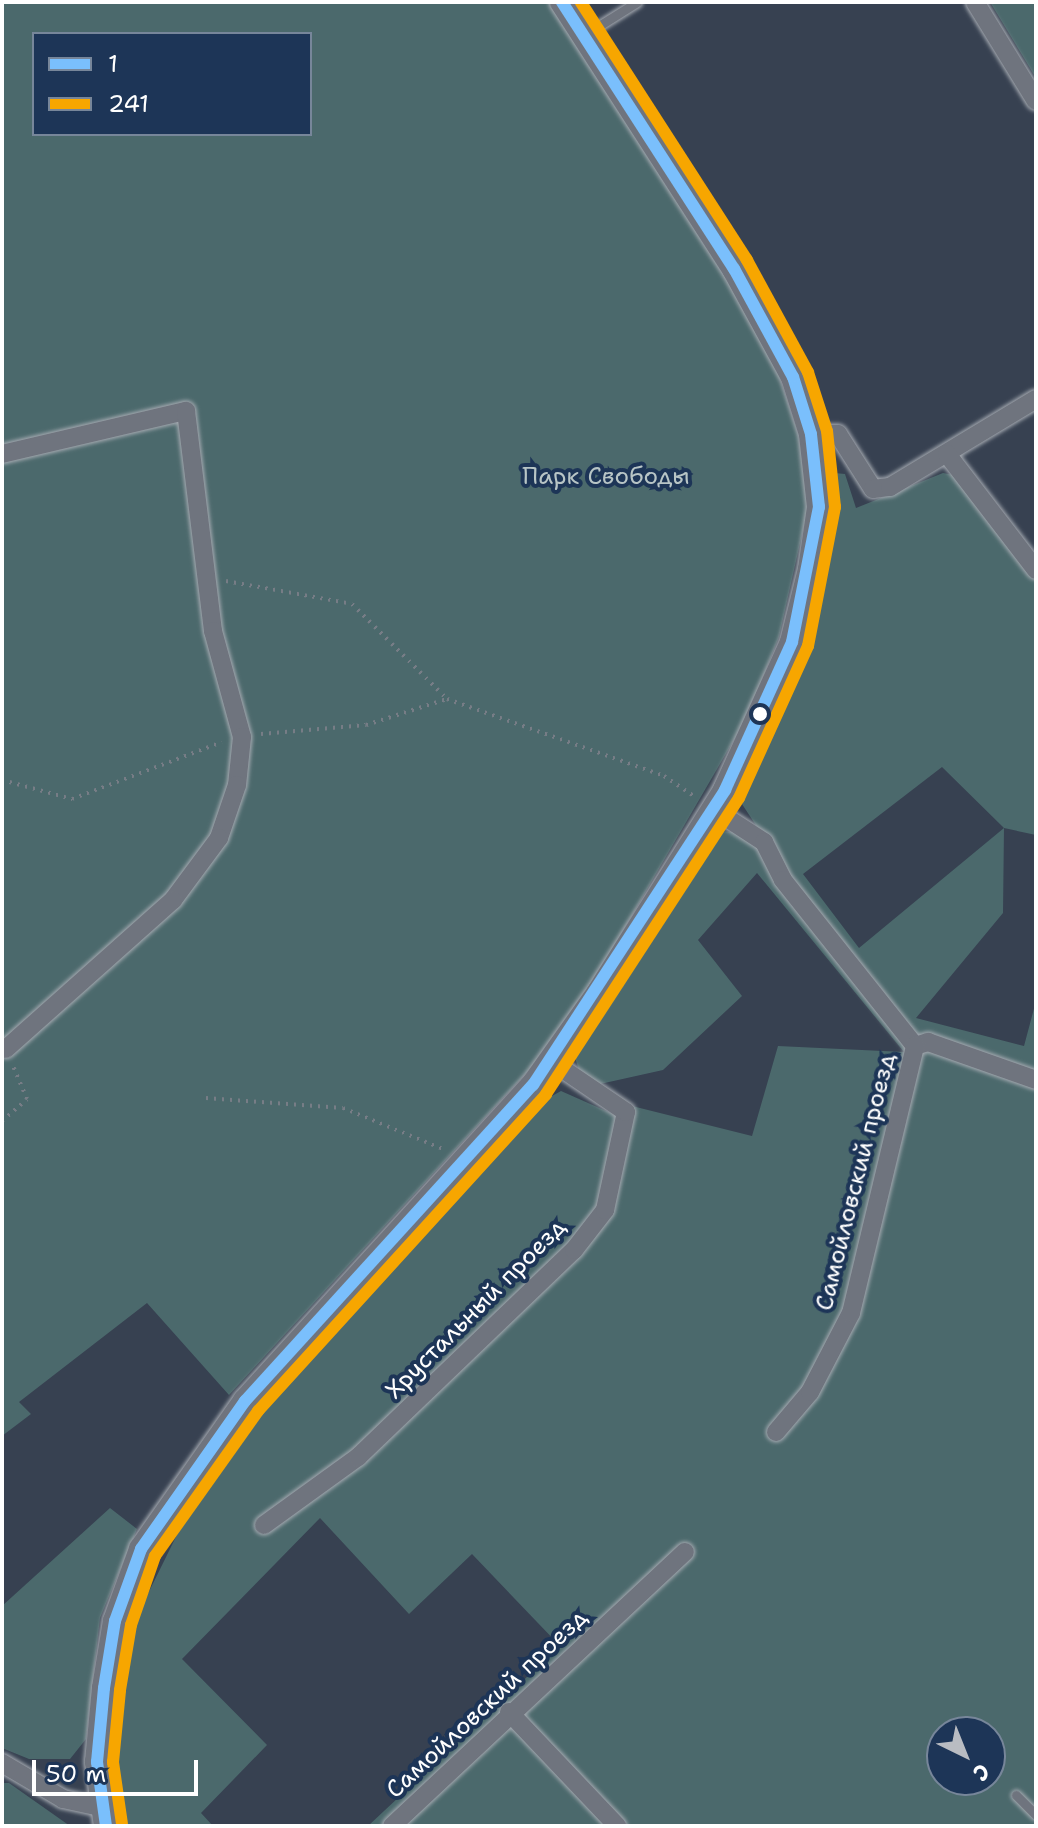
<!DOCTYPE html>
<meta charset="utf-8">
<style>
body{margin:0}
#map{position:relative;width:1038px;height:1828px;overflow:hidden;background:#374151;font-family:"Shantell Sans",sans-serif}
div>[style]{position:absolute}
.green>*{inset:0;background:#4b696c}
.path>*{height:4px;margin-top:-2px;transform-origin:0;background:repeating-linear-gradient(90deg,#777d86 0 2px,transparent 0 8px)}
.roads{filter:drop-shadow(0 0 2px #a5aab1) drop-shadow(0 0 2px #a5aab1)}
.service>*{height:9px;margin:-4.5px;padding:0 4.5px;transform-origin:4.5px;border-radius:4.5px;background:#6f747e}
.minor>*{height:18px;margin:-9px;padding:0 9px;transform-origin:9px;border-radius:9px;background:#6f747e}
.secondary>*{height:24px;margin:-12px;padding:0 12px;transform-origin:12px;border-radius:12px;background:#6f747e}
.bus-1>*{height:12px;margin:-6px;padding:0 6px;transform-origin:6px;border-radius:6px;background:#7abffc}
.bus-2>*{height:12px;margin:-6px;padding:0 6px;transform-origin:6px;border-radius:6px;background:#f7a600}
.dots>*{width:22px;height:22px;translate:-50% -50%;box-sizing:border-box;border:4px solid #1d3557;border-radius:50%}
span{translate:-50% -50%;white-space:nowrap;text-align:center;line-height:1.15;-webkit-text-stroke:8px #1d3557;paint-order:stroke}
.park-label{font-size:24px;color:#b8c5c6}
.street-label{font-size:24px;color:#fff}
.frame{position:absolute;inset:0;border:4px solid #fff;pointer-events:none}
.legend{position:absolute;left:32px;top:32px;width:280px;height:104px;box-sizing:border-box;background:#1d3557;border:2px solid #77869a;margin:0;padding:10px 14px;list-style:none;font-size:24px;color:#fff}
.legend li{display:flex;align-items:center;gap:16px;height:40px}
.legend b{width:40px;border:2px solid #77869a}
.north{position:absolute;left:926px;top:1716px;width:80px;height:80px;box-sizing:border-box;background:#1d3557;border:2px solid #77869a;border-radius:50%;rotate:137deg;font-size:22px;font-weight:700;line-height:32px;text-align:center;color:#fff}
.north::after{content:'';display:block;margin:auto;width:28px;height:36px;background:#b9bcc2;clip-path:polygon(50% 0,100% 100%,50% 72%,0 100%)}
.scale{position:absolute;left:32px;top:1760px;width:166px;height:36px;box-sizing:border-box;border:4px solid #fff;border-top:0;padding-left:10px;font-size:24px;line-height:28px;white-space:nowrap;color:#fff;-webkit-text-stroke:6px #1d3557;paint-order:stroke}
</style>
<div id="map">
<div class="green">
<div style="clip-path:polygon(evenodd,2px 2px,550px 2px,727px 273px,778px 373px,798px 434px,809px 503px,779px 637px,745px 721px,589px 989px,538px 1060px,229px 1395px,147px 1303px,19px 1402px,31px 1414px,2px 1436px,2px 2px,34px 34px,310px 34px,310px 134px,34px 134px,34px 34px)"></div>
<div style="clip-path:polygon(990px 2px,1036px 2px,1036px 78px)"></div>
<div style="clip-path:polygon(evenodd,835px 473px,845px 474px,856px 508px,943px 473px,969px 478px,1036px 558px,1036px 835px,1004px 828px,1003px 913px,916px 1018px,1024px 1046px,1036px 1001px,1036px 1826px,629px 1826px,618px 1815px,606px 1826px,368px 1826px,560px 1646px,472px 1554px,409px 1614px,320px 1518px,182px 1659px,267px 1745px,201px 1813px,213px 1826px,119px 1826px,111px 1762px,133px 1624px,201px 1486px,254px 1412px,543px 1101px,561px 1091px,613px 1114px,628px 1105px,752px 1136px,778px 1046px,904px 1052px,757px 873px,698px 940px,742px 996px,663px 1070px,600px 1084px,580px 1073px,574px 1055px,715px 831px,761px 833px,738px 798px,808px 645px,834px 534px,835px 473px,942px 767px,1004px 828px,859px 948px,803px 874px,942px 767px,835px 473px,942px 1732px,990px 1732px,990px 1780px,942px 1780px,942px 1732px)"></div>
<div style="clip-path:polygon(110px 1508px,137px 1529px,100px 1618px,86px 1739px,70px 1759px,29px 1759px,2px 1748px,2px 1606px)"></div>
<div style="clip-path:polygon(2px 1783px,9px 1783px,70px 1826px,2px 1826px)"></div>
</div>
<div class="path">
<div style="left:226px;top:581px;width:128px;rotate:10.3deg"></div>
<div style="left:352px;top:604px;width:134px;rotate:45deg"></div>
<div style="left:447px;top:699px;width:230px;rotate:19.5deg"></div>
<div style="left:664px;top:776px;width:37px;rotate:34deg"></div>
<div style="left:261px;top:734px;width:105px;rotate:-4.9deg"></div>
<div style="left:366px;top:725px;width:85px;rotate:-17.8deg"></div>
<div style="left:2px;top:780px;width:73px;rotate:15.2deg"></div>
<div style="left:72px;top:799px;width:160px;rotate:-20.8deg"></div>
<div style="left:206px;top:1098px;width:137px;rotate:4.2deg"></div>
<div style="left:343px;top:1108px;width:108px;rotate:22.3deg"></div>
<div style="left:2px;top:1121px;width:33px;rotate:-41deg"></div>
<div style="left:27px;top:1099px;width:36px;rotate:-113deg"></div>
</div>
<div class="roads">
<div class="service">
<div style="left:586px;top:34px;width:60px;rotate:-32.1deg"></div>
<div style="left:1016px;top:1795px;width:28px;rotate:45deg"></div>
</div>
<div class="minor">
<div style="left:975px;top:2px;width:116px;rotate:58.4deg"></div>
<div style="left:811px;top:434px;width:27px"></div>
<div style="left:838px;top:434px;width:65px;rotate:57.5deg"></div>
<div style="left:873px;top:489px;width:17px;rotate:-7deg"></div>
<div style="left:890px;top:487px;width:170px;rotate:-31.1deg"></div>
<div style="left:2px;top:454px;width:189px;rotate:-13.2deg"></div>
<div style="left:186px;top:411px;width:222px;rotate:83deg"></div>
<div style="left:213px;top:631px;width:110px;rotate:74.7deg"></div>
<div style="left:242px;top:737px;width:48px;rotate:95.9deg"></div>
<div style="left:237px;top:785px;width:56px;rotate:108.8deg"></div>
<div style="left:219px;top:838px;width:77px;rotate:126.6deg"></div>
<div style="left:173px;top:900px;width:224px;rotate:138.3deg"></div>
<div style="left:947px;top:454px;width:146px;rotate:52.5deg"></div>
<div style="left:713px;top:809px;width:61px;rotate:32.9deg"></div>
<div style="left:764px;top:842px;width:42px;rotate:63.4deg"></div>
<div style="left:783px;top:880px;width:212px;rotate:51.5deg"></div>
<div style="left:915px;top:1046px;width:14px;rotate:-17deg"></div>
<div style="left:928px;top:1042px;width:114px;rotate:19.4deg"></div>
<div style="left:776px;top:1432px;width:52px;rotate:-49.6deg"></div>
<div style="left:810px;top:1392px;width:89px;rotate:-62.6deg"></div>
<div style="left:851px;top:1313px;width:275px;rotate:-76.5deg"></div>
<div style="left:264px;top:1525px;width:116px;rotate:-35.9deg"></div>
<div style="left:358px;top:1457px;width:299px;rotate:-43.8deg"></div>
<div style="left:574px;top:1250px;width:51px;rotate:-52.2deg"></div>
<div style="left:605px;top:1210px;width:100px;rotate:-77.9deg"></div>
<div style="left:626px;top:1112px;width:91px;rotate:-145.8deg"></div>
<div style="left:509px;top:1712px;width:157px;rotate:46.5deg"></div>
<div style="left:2px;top:1763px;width:71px;rotate:30.5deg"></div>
<div style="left:63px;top:1799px;width:39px;rotate:12deg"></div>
<div style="left:392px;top:1826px;width:401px;rotate:-43.1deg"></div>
</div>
<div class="secondary">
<div style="left:106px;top:1826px;width:65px;rotate:-98deg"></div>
<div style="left:97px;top:1762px;width:74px;rotate:-84.6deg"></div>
<div style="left:104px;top:1688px;width:68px;rotate:-80.7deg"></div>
<div style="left:115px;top:1621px;width:77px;rotate:-70.1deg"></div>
<div style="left:141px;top:1549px;width:181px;rotate:-54.9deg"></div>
<div style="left:245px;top:1401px;width:428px;rotate:-47.7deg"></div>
<div style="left:533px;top:1085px;width:114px;rotate:-54.6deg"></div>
<div style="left:599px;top:992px;width:238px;rotate:-58deg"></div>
<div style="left:725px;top:790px;width:162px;rotate:-65.6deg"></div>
<div style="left:792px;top:642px;width:75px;rotate:-76.1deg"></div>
<div style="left:810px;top:569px;width:63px;rotate:-81.7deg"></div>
<div style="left:819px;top:507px;width:73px;rotate:-96.3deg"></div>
<div style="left:811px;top:434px;width:60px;rotate:-107.5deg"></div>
<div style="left:793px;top:377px;width:123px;rotate:-118.6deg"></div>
<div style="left:734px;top:269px;width:318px;rotate:-122.8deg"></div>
</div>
</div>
<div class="bus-1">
<div style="left:106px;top:1826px;width:65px;rotate:-98deg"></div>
<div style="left:97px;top:1762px;width:74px;rotate:-84.6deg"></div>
<div style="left:104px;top:1688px;width:68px;rotate:-80.7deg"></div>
<div style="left:115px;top:1621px;width:77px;rotate:-70.1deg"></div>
<div style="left:141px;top:1549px;width:181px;rotate:-54.9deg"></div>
<div style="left:245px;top:1401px;width:428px;rotate:-47.7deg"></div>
<div style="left:533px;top:1085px;width:352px;rotate:-56.9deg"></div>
<div style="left:725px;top:790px;width:162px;rotate:-65.6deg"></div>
<div style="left:792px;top:642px;width:138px;rotate:-78.7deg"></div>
<div style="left:819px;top:507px;width:73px;rotate:-96.3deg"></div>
<div style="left:811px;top:434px;width:60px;rotate:-107.5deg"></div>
<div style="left:793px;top:377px;width:123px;rotate:-118.6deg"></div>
<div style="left:734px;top:269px;width:318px;rotate:-122.8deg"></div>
</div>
<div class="bus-2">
<div style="left:122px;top:1824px;width:63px;rotate:-98.3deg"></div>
<div style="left:113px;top:1762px;width:72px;rotate:-84.4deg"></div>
<div style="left:120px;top:1690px;width:66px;rotate:-80.4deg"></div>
<div style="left:131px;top:1625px;width:73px;rotate:-70.8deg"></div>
<div style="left:155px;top:1556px;width:178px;rotate:-54.6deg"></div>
<div style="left:258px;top:1411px;width:428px;rotate:-47.7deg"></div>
<div style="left:546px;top:1094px;width:353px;rotate:-56.9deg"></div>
<div style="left:739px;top:798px;width:167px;rotate:-65.6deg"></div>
<div style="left:808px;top:646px;width:142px;rotate:-79deg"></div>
<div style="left:835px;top:507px;width:76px;rotate:-96deg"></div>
<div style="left:827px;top:431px;width:62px;rotate:-107.9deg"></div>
<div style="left:808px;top:372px;width:128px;rotate:-118.6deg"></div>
<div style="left:747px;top:260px;width:307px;rotate:-122.8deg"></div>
</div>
<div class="dots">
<div style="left:760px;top:714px;background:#fff"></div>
</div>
<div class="park-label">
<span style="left:606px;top:477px">Парк Свободы</span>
</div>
<div class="street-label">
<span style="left:856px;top:1182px;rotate:-76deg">Самойловский проезд</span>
<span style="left:476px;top:1309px;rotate:-45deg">Хрустальный проезд</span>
<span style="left:487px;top:1704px;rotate:-43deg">Самойловский проезд</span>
</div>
<div class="frame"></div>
<ul class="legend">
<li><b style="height:10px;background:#7abffc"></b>1</li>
<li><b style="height:10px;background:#f7a600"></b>241</li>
</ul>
<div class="north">С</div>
<div class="scale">50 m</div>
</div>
